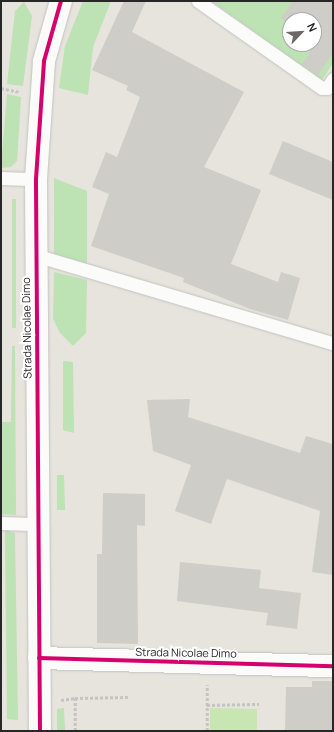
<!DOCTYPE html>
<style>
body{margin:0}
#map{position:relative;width:334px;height:732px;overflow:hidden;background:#e6e4dc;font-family:Manrope,sans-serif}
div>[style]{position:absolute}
.green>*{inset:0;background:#bde2b4}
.pitch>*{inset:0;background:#c7e6b2}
.building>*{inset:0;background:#cfcdc7}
.path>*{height:2.5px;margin-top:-1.25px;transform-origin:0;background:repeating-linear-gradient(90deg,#c4c4c3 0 3px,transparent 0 5px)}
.roads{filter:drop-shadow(0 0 1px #c3c2c2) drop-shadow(0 0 1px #c3c2c2)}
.lane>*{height:13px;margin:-6.5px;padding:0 6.5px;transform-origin:6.5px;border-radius:6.5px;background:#fbfbfa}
.street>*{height:22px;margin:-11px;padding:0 11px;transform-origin:11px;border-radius:11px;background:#fbfbfa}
.secondary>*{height:22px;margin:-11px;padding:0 11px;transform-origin:11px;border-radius:11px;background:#fbfbfa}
.cycleway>*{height:4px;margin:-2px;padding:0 2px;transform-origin:2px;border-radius:2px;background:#d6006c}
span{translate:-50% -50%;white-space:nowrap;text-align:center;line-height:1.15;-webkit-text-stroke:4px #fff;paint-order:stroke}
.street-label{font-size:11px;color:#272727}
.frame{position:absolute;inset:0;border:2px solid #272727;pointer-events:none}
.north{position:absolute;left:282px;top:12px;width:40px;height:40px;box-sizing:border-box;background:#fff;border:1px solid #a9a9a9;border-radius:50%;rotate:65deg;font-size:11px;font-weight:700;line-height:16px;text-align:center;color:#272727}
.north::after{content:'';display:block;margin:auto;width:14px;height:18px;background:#6a6966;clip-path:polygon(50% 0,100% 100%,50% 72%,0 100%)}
</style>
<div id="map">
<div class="green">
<div style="clip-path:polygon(83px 1px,111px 1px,93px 47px,88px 95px,59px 88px,65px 46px)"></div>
<div style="clip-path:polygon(evenodd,211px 1px,333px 1px,333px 63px,322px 80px,211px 1px,290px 20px,314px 20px,314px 44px,290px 44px,290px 20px)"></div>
<div style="clip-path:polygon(24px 2px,32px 16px,23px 86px,7px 84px,15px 11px)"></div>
<div style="clip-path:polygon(7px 94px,21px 97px,17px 161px,11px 167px,1px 168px)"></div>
<div style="clip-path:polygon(54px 178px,87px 191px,87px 264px,54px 254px)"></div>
<div style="clip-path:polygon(12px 199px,16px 199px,16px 328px,12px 328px)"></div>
<div style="clip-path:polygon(54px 272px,87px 280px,86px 333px,73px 346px,60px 333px,53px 319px)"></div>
<div style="clip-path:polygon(12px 346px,15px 346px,16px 515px,1px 514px,1px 422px,11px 422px)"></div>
<div style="clip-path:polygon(63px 361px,73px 362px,74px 433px,63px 430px)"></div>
<div style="clip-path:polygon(57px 475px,64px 475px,65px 510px,57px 510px)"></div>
<div style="clip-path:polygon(5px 530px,15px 533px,18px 720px,7px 719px)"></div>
<div style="clip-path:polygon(64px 708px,65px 731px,57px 731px,57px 709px)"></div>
</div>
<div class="pitch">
<div style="clip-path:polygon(210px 708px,257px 709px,257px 731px,210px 731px)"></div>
</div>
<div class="building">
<div style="clip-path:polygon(124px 1px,146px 1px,132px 32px,244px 92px,204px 167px,261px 190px,231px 264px,278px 282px,281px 272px,300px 278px,288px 320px,250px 309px,183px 282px,184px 278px,91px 246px,109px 194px,92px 187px,106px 152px,117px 157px,140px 97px,126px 90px,128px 86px,92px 70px)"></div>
<div style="clip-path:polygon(293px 1px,333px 1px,333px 53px,318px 75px,302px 64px,317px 42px,314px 20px,290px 20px,290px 24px,281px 18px)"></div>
<div style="clip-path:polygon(283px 141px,333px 162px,333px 200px,269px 174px)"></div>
<div style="clip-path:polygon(190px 399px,188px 417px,300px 453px,306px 436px,333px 444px,333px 575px,312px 572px,320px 511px,227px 479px,211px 524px,175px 511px,191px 465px,153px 451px,147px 400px)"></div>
<div style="clip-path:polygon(103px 493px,145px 494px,145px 526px,137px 525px,138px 644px,97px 643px,97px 554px,102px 554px)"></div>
<div style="clip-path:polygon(180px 562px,261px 570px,259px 588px,301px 593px,297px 629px,266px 625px,268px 613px,177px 601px)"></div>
<div style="clip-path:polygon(312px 681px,333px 681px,333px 731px,285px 731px,286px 687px,312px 687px)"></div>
</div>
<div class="path">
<div style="left:1px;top:88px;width:19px;rotate:12deg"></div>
<div style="left:61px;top:700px;width:14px;rotate:-8deg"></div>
<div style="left:207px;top:705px;width:52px;rotate:-1.1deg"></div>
<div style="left:75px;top:731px;width:33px;rotate:-90deg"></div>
<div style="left:75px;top:698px;width:54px;rotate:-1.1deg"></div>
<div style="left:207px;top:731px;width:46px;rotate:-90deg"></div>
</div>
<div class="roads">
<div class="lane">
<div style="left:198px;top:1px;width:151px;rotate:35.1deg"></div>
<div style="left:322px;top:88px;width:5px"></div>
<div style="left:327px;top:88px;width:11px;rotate:-56deg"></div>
<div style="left:1px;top:178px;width:35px;rotate:2deg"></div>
<div style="left:35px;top:255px;width:311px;rotate:16.5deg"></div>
<div style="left:1px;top:523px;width:37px;rotate:2deg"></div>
</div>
<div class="street">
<div style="left:39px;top:658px;width:294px;rotate:1.6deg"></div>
</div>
<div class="secondary">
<div style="left:40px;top:731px;width:552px;rotate:-90.42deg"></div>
<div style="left:36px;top:179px;width:118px;rotate:-86.1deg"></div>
<div style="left:44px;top:61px;width:62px;rotate:-74.2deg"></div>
</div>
</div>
<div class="cycleway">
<div style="left:39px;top:658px;width:294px;rotate:1.6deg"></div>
<div style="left:40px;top:731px;width:552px;rotate:-90.42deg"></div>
<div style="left:36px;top:179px;width:118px;rotate:-86.1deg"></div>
<div style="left:44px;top:61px;width:62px;rotate:-74.2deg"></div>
</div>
<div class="street-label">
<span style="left:27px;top:328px;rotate:-91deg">Strada Nicolae Dimo</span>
<span style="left:186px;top:653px;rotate:1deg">Strada Nicolae Dimo</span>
</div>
<div class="frame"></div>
<div class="north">N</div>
</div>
